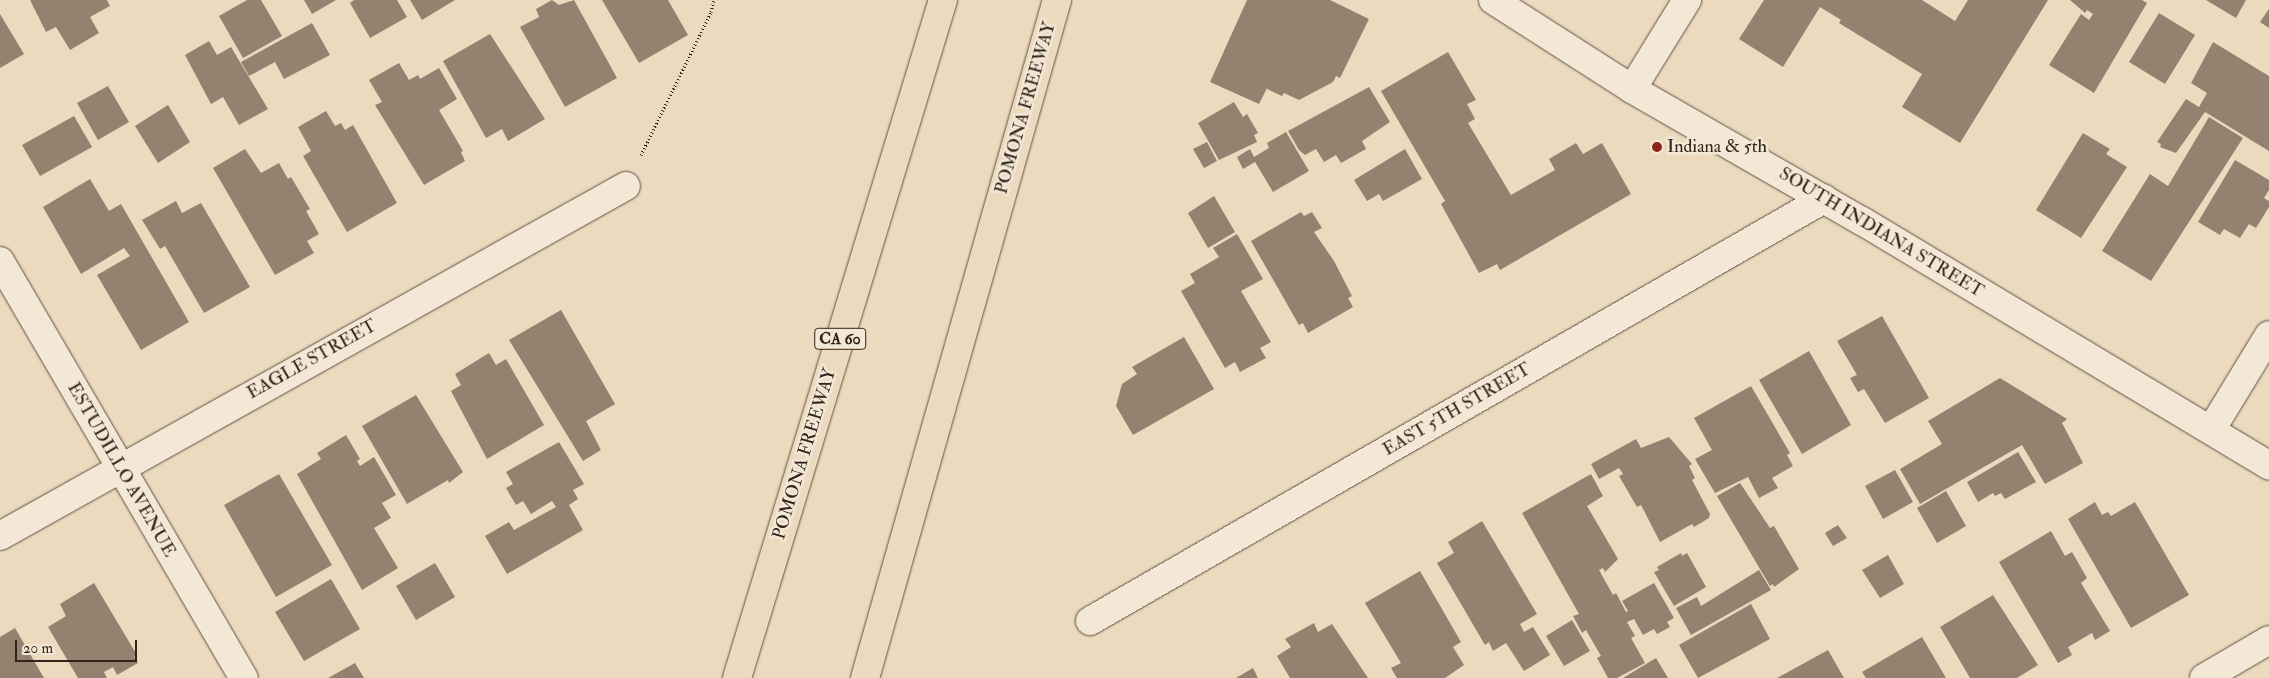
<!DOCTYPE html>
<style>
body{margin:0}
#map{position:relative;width:2269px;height:678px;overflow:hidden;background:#ecdabf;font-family:"IM FELL Double Pica",serif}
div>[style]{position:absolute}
.building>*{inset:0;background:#938270}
.path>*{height:3px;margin-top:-1.5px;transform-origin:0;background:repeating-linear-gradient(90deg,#32231a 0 1px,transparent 0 3.5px)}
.roads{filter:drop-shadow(0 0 1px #605143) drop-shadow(0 0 1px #605143)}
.street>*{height:28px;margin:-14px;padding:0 14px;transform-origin:14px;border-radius:14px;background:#f3e7d5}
.secondary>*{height:28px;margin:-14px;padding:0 14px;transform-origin:14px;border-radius:14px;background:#f3e7d5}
.highway>*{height:28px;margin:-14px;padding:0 14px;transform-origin:14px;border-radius:14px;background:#ecdabf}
.dots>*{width:14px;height:14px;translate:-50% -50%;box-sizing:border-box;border:2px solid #f3e7d5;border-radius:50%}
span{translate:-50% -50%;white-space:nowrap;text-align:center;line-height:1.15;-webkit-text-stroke:5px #f3e7d5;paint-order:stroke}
.shield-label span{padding:1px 4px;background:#f3e7d5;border:1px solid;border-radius:4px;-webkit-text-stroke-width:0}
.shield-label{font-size:16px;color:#32231a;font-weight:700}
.street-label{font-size:18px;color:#32231a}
.poi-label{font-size:18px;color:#32231a}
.left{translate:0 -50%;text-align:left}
.scale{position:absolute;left:15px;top:640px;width:122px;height:22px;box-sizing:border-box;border:2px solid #32231a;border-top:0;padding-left:6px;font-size:15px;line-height:18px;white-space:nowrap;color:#32231a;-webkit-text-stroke:4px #f3e7d5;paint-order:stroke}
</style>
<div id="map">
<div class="building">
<div style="clip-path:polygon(30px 0,107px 0,110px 6px,90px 17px,99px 33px,70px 50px,56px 27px,46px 32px)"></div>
<div style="clip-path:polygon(247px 0,261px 0,282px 36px,243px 58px,219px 16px)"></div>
<div style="clip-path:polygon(304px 0,336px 0,312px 14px)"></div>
<div style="clip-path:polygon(354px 0,397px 0,407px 17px,370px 38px,350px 3px)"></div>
<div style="clip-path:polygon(410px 0,455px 0,422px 20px)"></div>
<div style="clip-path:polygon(552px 0,559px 5px,574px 0,617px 78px,565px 107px,520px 27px,539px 17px,536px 9px)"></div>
<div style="clip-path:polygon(602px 0,668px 0,688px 35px,639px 63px)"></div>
<div style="clip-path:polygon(1247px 0,1330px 0,1369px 19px,1340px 78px,1336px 76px,1333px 82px,1299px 100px,1284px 93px,1282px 96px,1267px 89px,1268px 86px,1259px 104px,1210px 82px)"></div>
<div style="clip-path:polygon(1764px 0,1922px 0,1955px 21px,1968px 0,2048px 0,1960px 143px,1902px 107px,1922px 74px,1839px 23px,1841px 20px,1820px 7px,1783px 67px,1739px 39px)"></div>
<div style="clip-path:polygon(2070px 0,2142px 0,2147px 3px,2094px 93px,2049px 65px,2081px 14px,2089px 20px,2093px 14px,2087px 10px,2085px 13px)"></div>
<div style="clip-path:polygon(2206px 0,2246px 0,2236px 18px)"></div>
<div style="clip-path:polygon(2269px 9px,2269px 28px,2260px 22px)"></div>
<div style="clip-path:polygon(2159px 13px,2195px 35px,2165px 84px,2129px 62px)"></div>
<div style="clip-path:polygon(0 14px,24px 54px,0 68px)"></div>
<div style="clip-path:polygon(312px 23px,330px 55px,284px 79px,275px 62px,249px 76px,241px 62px)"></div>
<div style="clip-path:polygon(490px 34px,545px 119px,508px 141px,502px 129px,486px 138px,443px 61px)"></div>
<div style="clip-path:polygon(209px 41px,217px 55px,231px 47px,268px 109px,239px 125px,223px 97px,211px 104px,185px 55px)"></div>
<div style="clip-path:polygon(2213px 42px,2269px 76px,2269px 151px,2205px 112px,2176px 153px,2160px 147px,2161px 144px,2157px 142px,2186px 99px,2199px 107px,2207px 93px,2191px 83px)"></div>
<div style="clip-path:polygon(1448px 52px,1476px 100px,1467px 104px,1475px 119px,1468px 123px,1511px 195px,1555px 170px,1549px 159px,1576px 143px,1583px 154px,1602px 143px,1631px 194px,1500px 270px,1497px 264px,1479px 273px,1441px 204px,1445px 201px,1381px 91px)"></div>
<div style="clip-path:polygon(399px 63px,409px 80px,418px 75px,420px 79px,439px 68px,457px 99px,439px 110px,463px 151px,461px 152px,465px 161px,424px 185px,375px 105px,382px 102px,369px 80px)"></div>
<div style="clip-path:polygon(108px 86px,129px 122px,98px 140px,77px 103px)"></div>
<div style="clip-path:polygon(1369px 87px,1390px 122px,1362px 141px,1366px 149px,1341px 163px,1336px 155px,1324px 162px,1316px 149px,1305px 155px,1299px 150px,1288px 131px)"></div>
<div style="clip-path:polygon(1234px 102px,1243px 117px,1247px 114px,1258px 133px,1254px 135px,1257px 142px,1219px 160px,1198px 123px)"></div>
<div style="clip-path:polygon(168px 105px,190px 142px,158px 163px,135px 126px)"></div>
<div style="clip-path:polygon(326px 111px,335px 126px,341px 123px,345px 130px,353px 125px,397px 203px,347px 232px,303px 156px,311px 151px,298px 127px)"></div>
<div style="clip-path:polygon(74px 116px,92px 147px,40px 176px,22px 145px)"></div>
<div style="clip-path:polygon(2209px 117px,2243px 138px,2151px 281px,2102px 251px,2150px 174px,2168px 186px)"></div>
<div style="clip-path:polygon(1286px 132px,1309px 171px,1273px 192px,1255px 162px,1243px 169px,1237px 157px,1250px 149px,1254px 157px,1269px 148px,1267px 143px)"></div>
<div style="clip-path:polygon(2083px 133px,2110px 149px,2106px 154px,2127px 167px,2081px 238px,2036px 210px)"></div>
<div style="clip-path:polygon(1207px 142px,1217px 161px,1204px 168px,1193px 149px)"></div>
<div style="clip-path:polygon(245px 149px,261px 173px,279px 163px,288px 179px,291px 177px,310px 209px,306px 211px,319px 234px,307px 241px,314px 253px,275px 275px,213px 168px)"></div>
<div style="clip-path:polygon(1405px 149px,1422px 179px,1383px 201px,1379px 194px,1367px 201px,1354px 180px)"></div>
<div style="clip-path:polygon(2235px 160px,2269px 180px,2269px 190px,2264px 198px,2269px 201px,2269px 207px,2256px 228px,2249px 224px,2240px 238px,2224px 229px,2220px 235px,2198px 222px)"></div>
<div style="clip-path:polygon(90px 179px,109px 211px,121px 204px,189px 322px,141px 350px,97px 275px,130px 256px,124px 248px,81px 274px,43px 207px)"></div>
<div style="clip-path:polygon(1214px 196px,1235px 232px,1208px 248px,1188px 213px)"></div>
<div style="clip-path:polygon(176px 201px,182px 213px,201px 203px,250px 287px,204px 313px,165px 246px,160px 249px,142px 220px)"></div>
<div style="clip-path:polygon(1301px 212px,1304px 216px,1312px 212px,1322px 228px,1314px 232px,1334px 261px,1352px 296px,1348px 298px,1353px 307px,1308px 333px,1303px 323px,1299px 325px,1251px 241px)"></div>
<div style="clip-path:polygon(1237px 234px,1263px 279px,1241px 291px,1271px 342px,1260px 348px,1266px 358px,1240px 372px,1235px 362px,1225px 368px,1181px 291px,1195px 283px,1190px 274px,1219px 257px,1213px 248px)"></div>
<div style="clip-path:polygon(561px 310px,615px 404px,586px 421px,601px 450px,583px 461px,509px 340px)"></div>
<div style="clip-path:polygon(1882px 316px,1929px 398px,1885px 423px,1864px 389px,1858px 392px,1850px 378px,1857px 375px,1837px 341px)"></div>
<div style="clip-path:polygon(1184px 337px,1214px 389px,1133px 435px,1116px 406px,1122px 384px,1137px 374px,1132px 367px)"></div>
<div style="clip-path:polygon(1809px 351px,1851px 425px,1802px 454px,1759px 380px)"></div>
<div style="clip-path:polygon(489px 353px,496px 365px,506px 359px,544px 425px,487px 459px,451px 391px,461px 385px,455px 374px)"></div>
<div style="clip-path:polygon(2000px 378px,2067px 419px,2062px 423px,2083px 463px,2045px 484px,2022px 445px,1920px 504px,1900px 469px,1942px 444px,1928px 421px)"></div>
<div style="clip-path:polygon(1751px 386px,1790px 453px,1787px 455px,1793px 466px,1772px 478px,1778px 488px,1759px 498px,1748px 477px,1715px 493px,1695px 459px,1712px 450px,1694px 418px)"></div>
<div style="clip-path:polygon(416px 395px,463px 472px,449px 483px,448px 480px,407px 504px,362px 426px)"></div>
<div style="clip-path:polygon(346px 435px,360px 459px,357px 461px,360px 466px,374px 457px,396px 495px,382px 503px,391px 518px,374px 528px,398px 568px,362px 590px,297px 474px,321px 459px,317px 453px)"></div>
<div style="clip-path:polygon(1669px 437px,1692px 464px,1689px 466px,1695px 478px,1692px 480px,1710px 514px,1709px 518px,1694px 527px,1692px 524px,1660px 542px,1641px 505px,1637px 507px,1619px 476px,1623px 474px,1619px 468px,1599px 479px,1591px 464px,1636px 439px,1641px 448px)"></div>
<div style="clip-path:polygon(559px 442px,584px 484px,573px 490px,578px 499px,569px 505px,583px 530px,507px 574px,485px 536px,509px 522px,514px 530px,556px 507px,552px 501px,531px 514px,523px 501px,516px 505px,506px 488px,513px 484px,506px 472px)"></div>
<div style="clip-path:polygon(2018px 452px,2036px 482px,2005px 499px,2001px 493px,1995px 496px,1993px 493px,1978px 502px,1967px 482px)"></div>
<div style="clip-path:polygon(1895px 470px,1913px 502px,1883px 519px,1865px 486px)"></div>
<div style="clip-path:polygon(279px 474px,332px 565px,276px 597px,224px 505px)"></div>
<div style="clip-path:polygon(1591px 474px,1603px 496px,1587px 506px,1618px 559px,1605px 572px,1603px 568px,1599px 570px,1613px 595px,1616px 593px,1626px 612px,1628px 611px,1622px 601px,1654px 583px,1674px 618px,1667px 622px,1670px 627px,1657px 634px,1654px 629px,1643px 635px,1634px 619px,1627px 622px,1635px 636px,1631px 638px,1645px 663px,1617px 678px,1608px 678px,1597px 658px,1601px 656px,1586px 630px,1582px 633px,1573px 616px,1579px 614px,1522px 513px)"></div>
<div style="clip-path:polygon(1740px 483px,1770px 528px,1774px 526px,1799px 569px,1774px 587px,1773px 584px,1770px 586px,1717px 496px)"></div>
<div style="clip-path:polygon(1946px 491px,1966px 526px,1937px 543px,1917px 508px)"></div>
<div style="clip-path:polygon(2095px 502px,2102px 515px,2108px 512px,2111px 516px,2135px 502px,2189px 595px,2131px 628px,2068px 519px)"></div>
<div style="clip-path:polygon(1482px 521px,1537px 614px,1520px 624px,1524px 632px,1533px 627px,1550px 655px,1524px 671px,1506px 643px,1493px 651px,1489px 642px,1485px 645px,1437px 563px,1454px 553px,1448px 542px)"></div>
<div style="clip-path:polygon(1838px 525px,1847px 538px,1833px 546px,1825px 533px)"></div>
<div style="clip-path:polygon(2051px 531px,2065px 556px,2072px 552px,2087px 578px,2081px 583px,2110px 631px,2095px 640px,2092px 633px,2068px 647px,2072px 655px,2058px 663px,1999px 562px)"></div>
<div style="clip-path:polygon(1681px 553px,1682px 556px,1687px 553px,1706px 587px,1674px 606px,1654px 572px,1659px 570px,1657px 567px)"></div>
<div style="clip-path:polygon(1888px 555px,1904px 584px,1880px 598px,1862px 570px)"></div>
<div style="clip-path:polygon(435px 563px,455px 597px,416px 620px,396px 586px)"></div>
<div style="clip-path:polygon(1759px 570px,1771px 590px,1691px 635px,1676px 608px,1697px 597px,1701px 606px)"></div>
<div style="clip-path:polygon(1420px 571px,1461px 642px,1453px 647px,1464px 665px,1445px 678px,1397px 678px,1391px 668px,1401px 663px,1365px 603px)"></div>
<div style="clip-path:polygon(331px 579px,360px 629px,304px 661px,275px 612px)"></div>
<div style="clip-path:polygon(94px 583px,137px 655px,134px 657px,138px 663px,117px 675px,113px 667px,104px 672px,107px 678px,78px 678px,48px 627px,66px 616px,60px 604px)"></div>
<div style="clip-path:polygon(1993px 595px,2038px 665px,2017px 678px,1970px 678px,1940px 627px)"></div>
<div style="clip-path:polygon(1751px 604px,1770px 639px,1698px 678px,1679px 645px)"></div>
<div style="clip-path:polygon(1572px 620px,1590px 651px,1564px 666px,1546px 636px)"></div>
<div style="clip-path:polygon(1314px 623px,1318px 632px,1332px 624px,1368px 678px,1290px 678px,1277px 656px,1291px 647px,1285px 639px)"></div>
<div style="clip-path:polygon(15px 628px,44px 678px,0 678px,0 637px)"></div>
<div style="clip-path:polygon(1922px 637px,1946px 678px,1866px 678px,1862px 672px)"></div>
<div style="clip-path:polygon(1828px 650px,1844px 678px,1777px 678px)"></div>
<div style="clip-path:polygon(1656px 658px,1668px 678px,1623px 678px)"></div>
<div style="clip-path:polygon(355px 663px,364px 678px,328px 678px)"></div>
<div style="clip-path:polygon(1253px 668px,1258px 678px,1236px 678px)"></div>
</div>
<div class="path">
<div style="left:641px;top:155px;width:159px;rotate:-63.9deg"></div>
<div style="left:711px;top:12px;width:12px;rotate:-76deg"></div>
</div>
<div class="roads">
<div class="street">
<div style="left:1632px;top:89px;width:105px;rotate:-58.3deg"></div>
<div style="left:0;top:261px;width:483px;rotate:59.7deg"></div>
<div style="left:2211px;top:430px;width:111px;rotate:-58.6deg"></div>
<div style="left:0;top:536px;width:717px;rotate:-29.21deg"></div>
<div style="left:1090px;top:621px;width:847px;rotate:-29.9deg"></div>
<div style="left:2204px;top:678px;width:75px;rotate:-30.3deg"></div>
</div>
<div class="secondary">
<div style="left:1493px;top:0;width:165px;rotate:32.6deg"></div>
<div style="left:1632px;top:89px;width:265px;rotate:29.9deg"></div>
<div style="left:1862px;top:221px;width:475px;rotate:31deg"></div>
</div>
<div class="highway">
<div style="left:737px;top:678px;width:709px;rotate:-73.1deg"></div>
<div style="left:865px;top:678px;width:705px;rotate:-74.19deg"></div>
</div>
</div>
<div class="dots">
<div style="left:1657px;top:147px;background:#8f2418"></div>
</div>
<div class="shield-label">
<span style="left:840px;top:339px">CA 60</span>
</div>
<div class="street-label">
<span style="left:1026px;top:108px;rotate:-74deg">POMONA FREEWAY</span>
<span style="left:1881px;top:233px;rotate:31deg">SOUTH INDIANA STREET</span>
<span style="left:312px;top:360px;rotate:-29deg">EAGLE STREET</span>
<span style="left:1457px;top:410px;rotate:-30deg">EAST 5TH STREET</span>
<span style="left:805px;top:454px;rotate:-73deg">POMONA FREEWAY</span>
<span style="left:121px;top:470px;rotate:60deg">ESTUDILLO AVENUE</span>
</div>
<div class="poi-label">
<span class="left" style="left:1667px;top:147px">Indiana &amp; 5th</span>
</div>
<div class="scale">20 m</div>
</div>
